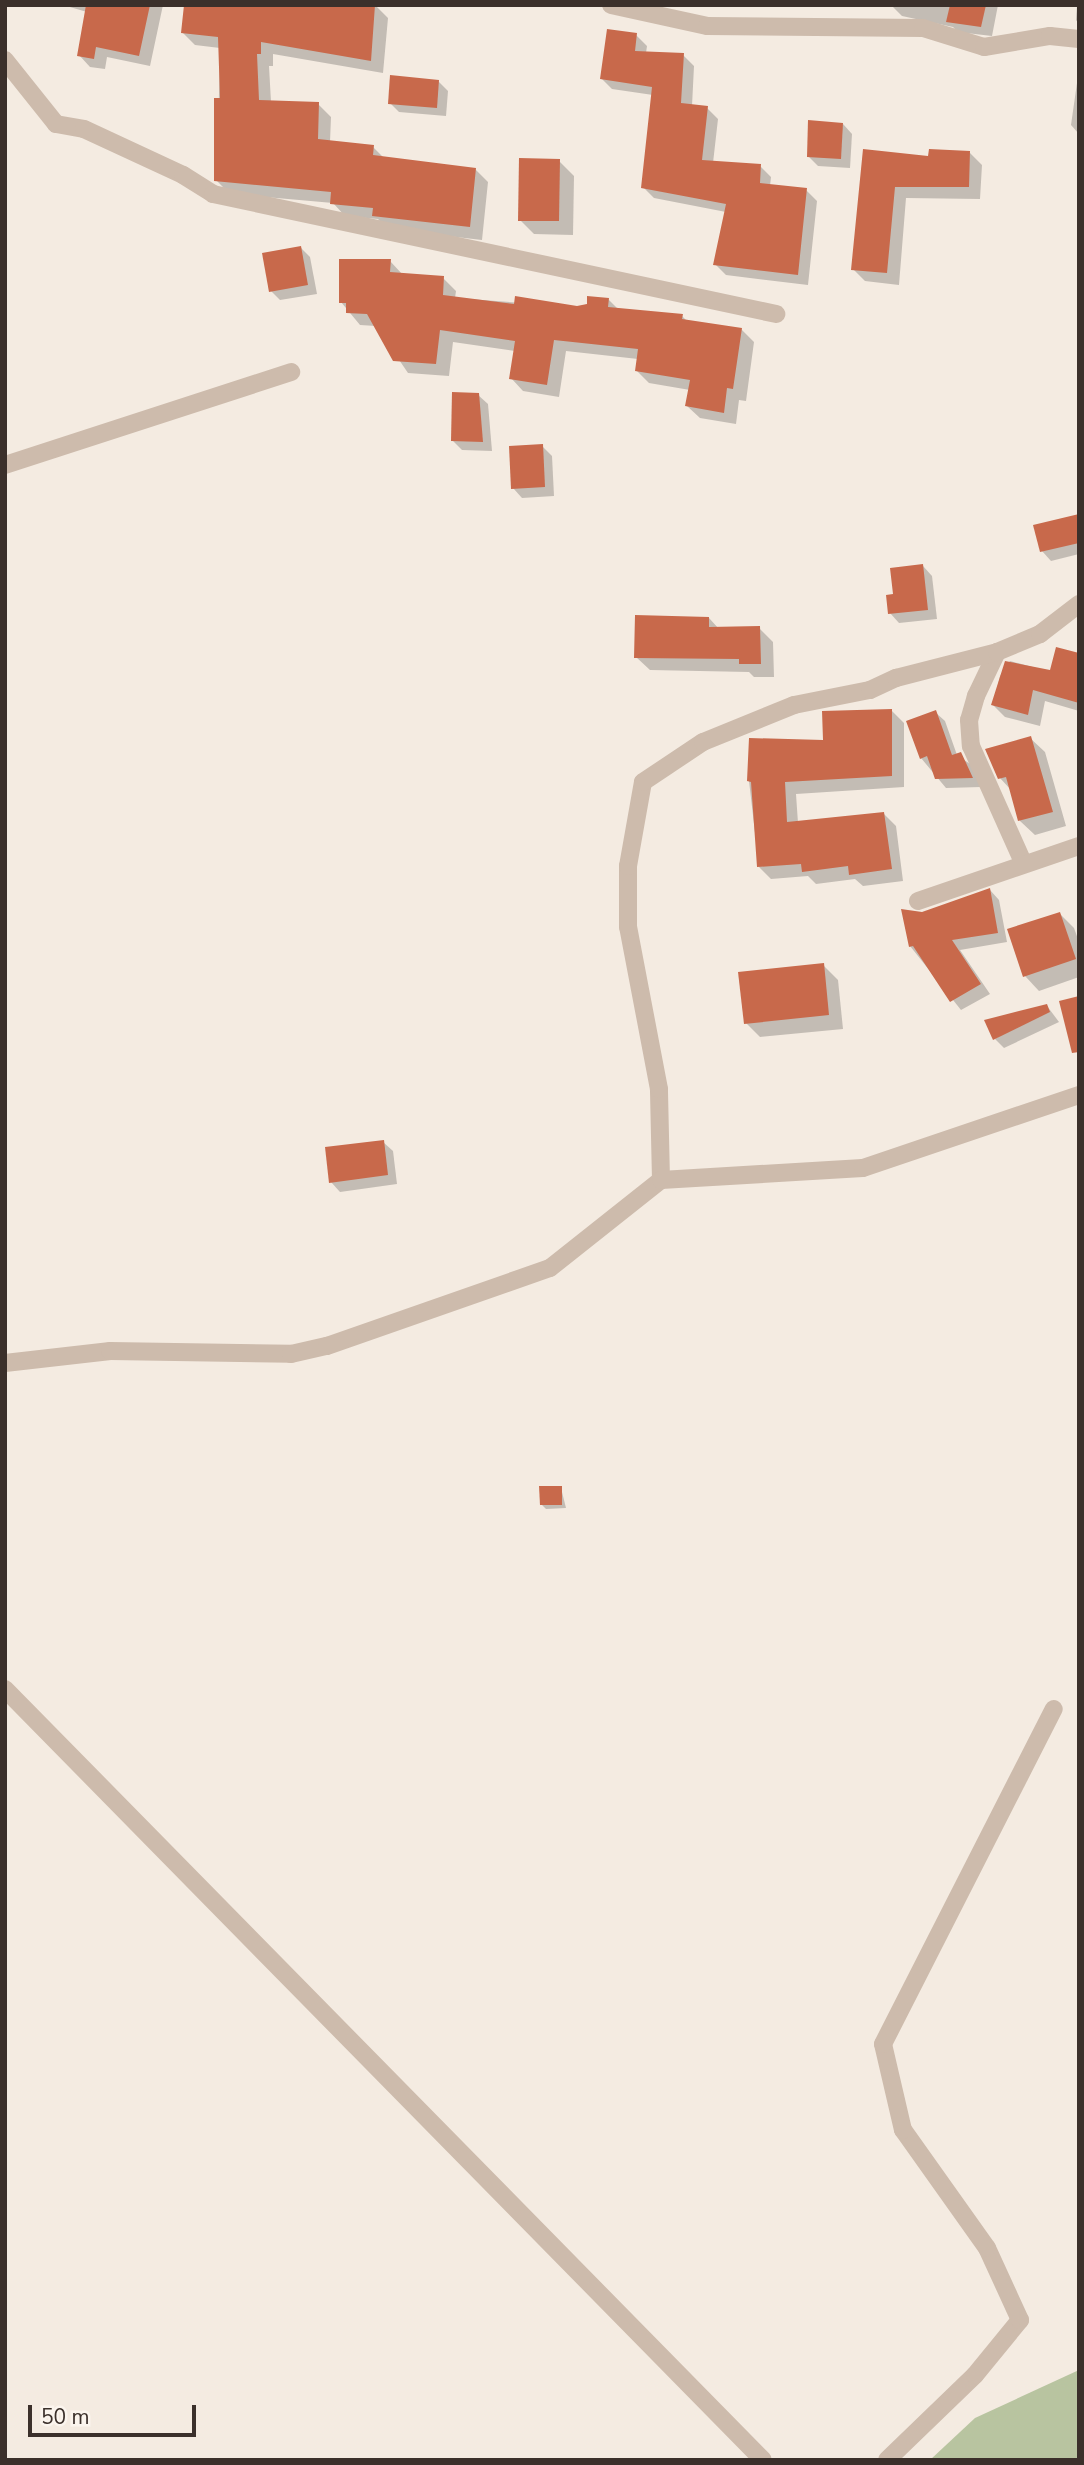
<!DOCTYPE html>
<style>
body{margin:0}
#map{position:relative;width:1084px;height:2465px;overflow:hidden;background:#f4ebe1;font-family:"Nunito Sans",sans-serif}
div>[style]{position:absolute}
.green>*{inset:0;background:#b8c4a0}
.shadow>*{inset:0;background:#0003}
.building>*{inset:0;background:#c8694b}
.minor>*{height:18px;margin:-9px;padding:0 9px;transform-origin:9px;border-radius:9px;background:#cdbbac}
span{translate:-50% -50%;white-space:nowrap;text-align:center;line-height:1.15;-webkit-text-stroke:7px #fbf5ee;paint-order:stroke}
.frame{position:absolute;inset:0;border:7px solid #3b302b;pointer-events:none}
.scale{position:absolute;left:28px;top:2405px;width:168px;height:32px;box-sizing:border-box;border:4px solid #3b302b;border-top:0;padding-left:9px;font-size:21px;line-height:24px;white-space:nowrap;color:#3b302b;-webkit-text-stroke:5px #fbf5ee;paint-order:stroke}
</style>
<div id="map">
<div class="green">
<div style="clip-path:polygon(1079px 2370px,1079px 2460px,930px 2460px,975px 2418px)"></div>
</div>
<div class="shadow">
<div style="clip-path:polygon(63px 5px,163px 5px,150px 66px,107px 57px,105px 69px,90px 67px,79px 55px,87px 12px)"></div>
<div style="clip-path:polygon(375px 5px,388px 18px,383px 73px,273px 54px,273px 66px,269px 66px,271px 102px,318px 104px,331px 117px,330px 142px,373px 147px,385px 159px,475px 169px,488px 182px,482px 240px,387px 229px,378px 219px,345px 216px,333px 203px,230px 194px,217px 181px,220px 48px,195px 45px,182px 32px)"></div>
<div style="clip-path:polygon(891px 5px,998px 5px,992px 36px,958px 32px,953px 27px,902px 16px)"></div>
<div style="clip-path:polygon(1077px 5px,1079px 5px,1079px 24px,1076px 20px)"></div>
<div style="clip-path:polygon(636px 35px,647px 46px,646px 53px,683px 55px,694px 66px,692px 106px,707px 108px,718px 119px,713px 163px,760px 166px,771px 177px,770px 186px,806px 190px,817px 201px,808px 285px,726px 275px,715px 264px,726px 212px,654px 198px,643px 187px,653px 95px,612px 89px,602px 79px)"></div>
<div style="clip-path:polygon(1078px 76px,1079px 77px,1079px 134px,1071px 125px)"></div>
<div style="clip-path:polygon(438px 81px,448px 91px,446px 116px,399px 112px,390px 103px)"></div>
<div style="clip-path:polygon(843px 124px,852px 134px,850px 168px,818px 166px,808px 156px)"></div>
<div style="clip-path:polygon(864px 151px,930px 158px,970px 153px,982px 165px,980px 199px,906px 198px,899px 285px,865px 281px,853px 269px)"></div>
<div style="clip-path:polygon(559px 161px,574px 176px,573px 235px,534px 234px,520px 220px)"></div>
<div style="clip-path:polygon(301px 248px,310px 257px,317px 294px,280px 300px,271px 291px)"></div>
<div style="clip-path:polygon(390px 261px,403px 275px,443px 278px,456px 291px,455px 298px,577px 307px,608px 299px,618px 309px,682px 316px,688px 322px,741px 329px,754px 342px,746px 401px,739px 400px,736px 424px,700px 418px,687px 406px,690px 390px,649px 383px,637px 371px,638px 359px,566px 351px,559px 397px,523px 391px,511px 378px,515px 351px,453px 342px,449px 376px,408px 373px,376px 326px,360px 325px,341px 302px)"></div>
<div style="clip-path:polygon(478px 395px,488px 404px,492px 451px,462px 450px,452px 440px)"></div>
<div style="clip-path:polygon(542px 446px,552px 456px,554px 496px,522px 498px,513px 488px)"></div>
<div style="clip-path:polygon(1079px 515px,1079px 554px,1051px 561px,1042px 551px)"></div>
<div style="clip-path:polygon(923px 566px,932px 576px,937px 619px,899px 623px,890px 613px,895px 596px)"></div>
<div style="clip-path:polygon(709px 618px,719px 629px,759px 628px,773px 642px,774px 677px,754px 677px,749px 672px,650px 670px,636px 657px)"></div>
<div style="clip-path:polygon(1079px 655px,1079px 711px,1045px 701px,1040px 726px,1005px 717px,993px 705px,1000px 676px,1010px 661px,1051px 672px)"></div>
<div style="clip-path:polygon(891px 710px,904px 723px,904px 787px,796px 794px,798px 823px,884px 814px,896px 826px,903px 881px,863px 886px,855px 879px,816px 884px,808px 876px,771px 879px,759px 867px,749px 781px)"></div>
<div style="clip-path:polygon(935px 712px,945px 721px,957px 755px,970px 764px,981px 787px,946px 788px,921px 758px)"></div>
<div style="clip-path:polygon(1030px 738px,1045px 752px,1066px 826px,1035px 835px,1020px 821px,1011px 790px,1000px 778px)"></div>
<div style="clip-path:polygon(990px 890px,999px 900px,1007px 942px,960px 950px,990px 994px,961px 1010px,910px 946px,922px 914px)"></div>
<div style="clip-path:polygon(1060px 914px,1074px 928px,1079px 942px,1079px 977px,1039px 991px,1025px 976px)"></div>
<div style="clip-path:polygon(823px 965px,838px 980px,843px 1029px,760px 1037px,746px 1023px)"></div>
<div style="clip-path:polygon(1047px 1006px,1059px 1022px,1004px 1048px,995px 1039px)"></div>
<div style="clip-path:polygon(383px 1142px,393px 1151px,397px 1184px,340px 1192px,331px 1182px)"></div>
<div style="clip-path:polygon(561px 1488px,566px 1508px,546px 1509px,541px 1504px)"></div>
</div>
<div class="building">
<div style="clip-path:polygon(86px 5px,150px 5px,139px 56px,96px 47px,94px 59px,77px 56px)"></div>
<div style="clip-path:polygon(184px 5px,375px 5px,371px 61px,261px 42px,261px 54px,257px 54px,259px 100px,319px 102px,318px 139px,374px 145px,373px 155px,476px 168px,470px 227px,372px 216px,373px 208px,330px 204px,331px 192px,214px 181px,214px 98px,220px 98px,218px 37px,181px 33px)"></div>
<div style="clip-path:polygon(950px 5px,986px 5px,981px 27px,946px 22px)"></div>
<div style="clip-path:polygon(607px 29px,637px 33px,635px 51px,684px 53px,681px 103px,708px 106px,702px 160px,761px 164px,760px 183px,807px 188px,798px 275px,713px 265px,726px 204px,641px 188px,652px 87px,600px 79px)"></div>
<div style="clip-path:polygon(390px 75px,439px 80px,437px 108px,388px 104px)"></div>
<div style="clip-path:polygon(808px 120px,843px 123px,841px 159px,807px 157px)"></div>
<div style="clip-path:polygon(863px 149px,928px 156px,929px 149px,970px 151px,969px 187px,895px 187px,887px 273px,851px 270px)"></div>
<div style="clip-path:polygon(519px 158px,560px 159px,559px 221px,518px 221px)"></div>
<div style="clip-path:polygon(301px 246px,308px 285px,269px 292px,262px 253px)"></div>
<div style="clip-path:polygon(339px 259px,391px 259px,390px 272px,444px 276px,443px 295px,514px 304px,515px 296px,577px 306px,587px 304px,587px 296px,609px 298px,608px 307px,683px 314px,682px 319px,742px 328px,733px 389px,727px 388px,724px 413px,685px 406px,690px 380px,635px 371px,638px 349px,554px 340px,547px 385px,509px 379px,515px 341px,440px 330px,436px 364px,393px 361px,367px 314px,346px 313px,346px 303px,339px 303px)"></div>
<div style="clip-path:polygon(452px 392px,479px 393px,483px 442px,451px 441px)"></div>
<div style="clip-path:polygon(543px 444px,545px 487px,511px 489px,509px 446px)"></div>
<div style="clip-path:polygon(1079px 514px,1079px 543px,1040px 552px,1033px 525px)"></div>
<div style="clip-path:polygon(923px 564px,928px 610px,888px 614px,886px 595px,893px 594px,890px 568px)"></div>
<div style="clip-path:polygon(635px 615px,709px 617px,709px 627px,760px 626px,761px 664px,739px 664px,739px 659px,634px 658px)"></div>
<div style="clip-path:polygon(1056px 647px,1079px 653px,1079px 703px,1033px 690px,1028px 715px,991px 705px,1005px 661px,1050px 670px)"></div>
<div style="clip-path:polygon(892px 709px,892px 776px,785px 782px,787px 822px,884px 812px,892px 869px,849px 875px,848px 866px,802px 872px,801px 864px,757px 867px,751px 782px,747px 781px,749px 738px,823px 740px,822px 711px)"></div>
<div style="clip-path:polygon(936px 710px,952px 755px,961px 752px,973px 778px,935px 779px,927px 756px,920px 759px,906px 721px)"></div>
<div style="clip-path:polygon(1031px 736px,1053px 812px,1018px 821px,1006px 777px,998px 779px,985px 749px)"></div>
<div style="clip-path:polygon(990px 888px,998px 933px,952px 940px,981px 984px,950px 1002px,913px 946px,909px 947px,901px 909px,922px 912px)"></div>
<div style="clip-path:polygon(1060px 912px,1076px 959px,1023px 977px,1007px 929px)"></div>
<div style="clip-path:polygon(824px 963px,829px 1015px,744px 1024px,738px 972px)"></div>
<div style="clip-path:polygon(1079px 996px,1079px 1052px,1072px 1053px,1059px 1001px)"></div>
<div style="clip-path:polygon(1047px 1004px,1050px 1012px,993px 1040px,984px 1020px)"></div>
<div style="clip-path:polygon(384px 1140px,388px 1175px,329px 1183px,325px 1147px)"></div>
<div style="clip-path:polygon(539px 1486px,562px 1486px,562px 1505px,540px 1505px)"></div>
</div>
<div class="minor">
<div style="left:611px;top:5px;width:98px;rotate:12.3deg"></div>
<div style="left:707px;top:26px;width:216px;rotate:0.5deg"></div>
<div style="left:923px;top:28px;width:64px;rotate:17.3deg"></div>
<div style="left:984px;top:47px;width:67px;rotate:-9.5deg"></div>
<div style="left:1050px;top:36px;width:29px;rotate:6deg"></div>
<div style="left:5px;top:60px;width:82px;rotate:51.4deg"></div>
<div style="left:56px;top:124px;width:28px;rotate:10deg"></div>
<div style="left:84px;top:129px;width:109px;rotate:24.9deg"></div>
<div style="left:183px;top:175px;width:36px;rotate:32deg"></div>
<div style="left:213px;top:194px;width:576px;rotate:12.03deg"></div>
<div style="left:5px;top:465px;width:301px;rotate:-18deg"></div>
<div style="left:997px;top:652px;width:49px;rotate:115.5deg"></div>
<div style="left:976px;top:696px;width:25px;rotate:106deg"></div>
<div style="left:969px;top:720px;width:26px;rotate:86deg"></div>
<div style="left:971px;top:746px;width:127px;rotate:65.9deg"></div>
<div style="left:918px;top:901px;width:170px;rotate:-18.9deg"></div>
<div style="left:661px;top:1180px;width:91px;rotate:-91.3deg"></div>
<div style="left:659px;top:1089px;width:165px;rotate:-100.8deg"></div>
<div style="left:628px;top:927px;width:61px;rotate:-90deg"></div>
<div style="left:628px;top:866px;width:85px;rotate:-79.9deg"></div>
<div style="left:643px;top:782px;width:72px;rotate:-33.7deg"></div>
<div style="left:703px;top:742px;width:98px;rotate:-22.1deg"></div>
<div style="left:794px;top:705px;width:77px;rotate:-11.2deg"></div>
<div style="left:870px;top:690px;width:29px;rotate:-25deg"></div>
<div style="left:896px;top:678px;width:104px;rotate:-14.4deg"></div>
<div style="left:997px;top:652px;width:47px;rotate:-22.7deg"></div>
<div style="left:1040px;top:634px;width:49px;rotate:-37.6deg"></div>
<div style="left:5px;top:1363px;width:106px;rotate:-6.5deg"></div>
<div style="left:110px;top:1351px;width:181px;rotate:0.9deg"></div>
<div style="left:291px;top:1354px;width:37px;rotate:-13deg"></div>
<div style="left:327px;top:1346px;width:236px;rotate:-19.3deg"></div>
<div style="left:550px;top:1268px;width:142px;rotate:-38.4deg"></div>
<div style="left:661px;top:1180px;width:202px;rotate:-3.4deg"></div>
<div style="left:863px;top:1168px;width:228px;rotate:-18.7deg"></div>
<div style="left:5px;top:1689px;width:1081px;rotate:45.49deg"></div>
<div style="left:887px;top:2460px;width:122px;rotate:-44deg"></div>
<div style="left:975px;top:2375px;width:71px;rotate:-50.7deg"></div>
<div style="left:1020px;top:2320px;width:79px;rotate:-114.6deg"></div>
<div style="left:987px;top:2248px;width:145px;rotate:-125.4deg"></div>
<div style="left:903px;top:2130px;width:88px;rotate:-103.1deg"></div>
<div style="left:883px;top:2044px;width:376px;rotate:-63deg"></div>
</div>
<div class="frame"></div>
<div class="scale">50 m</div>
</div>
